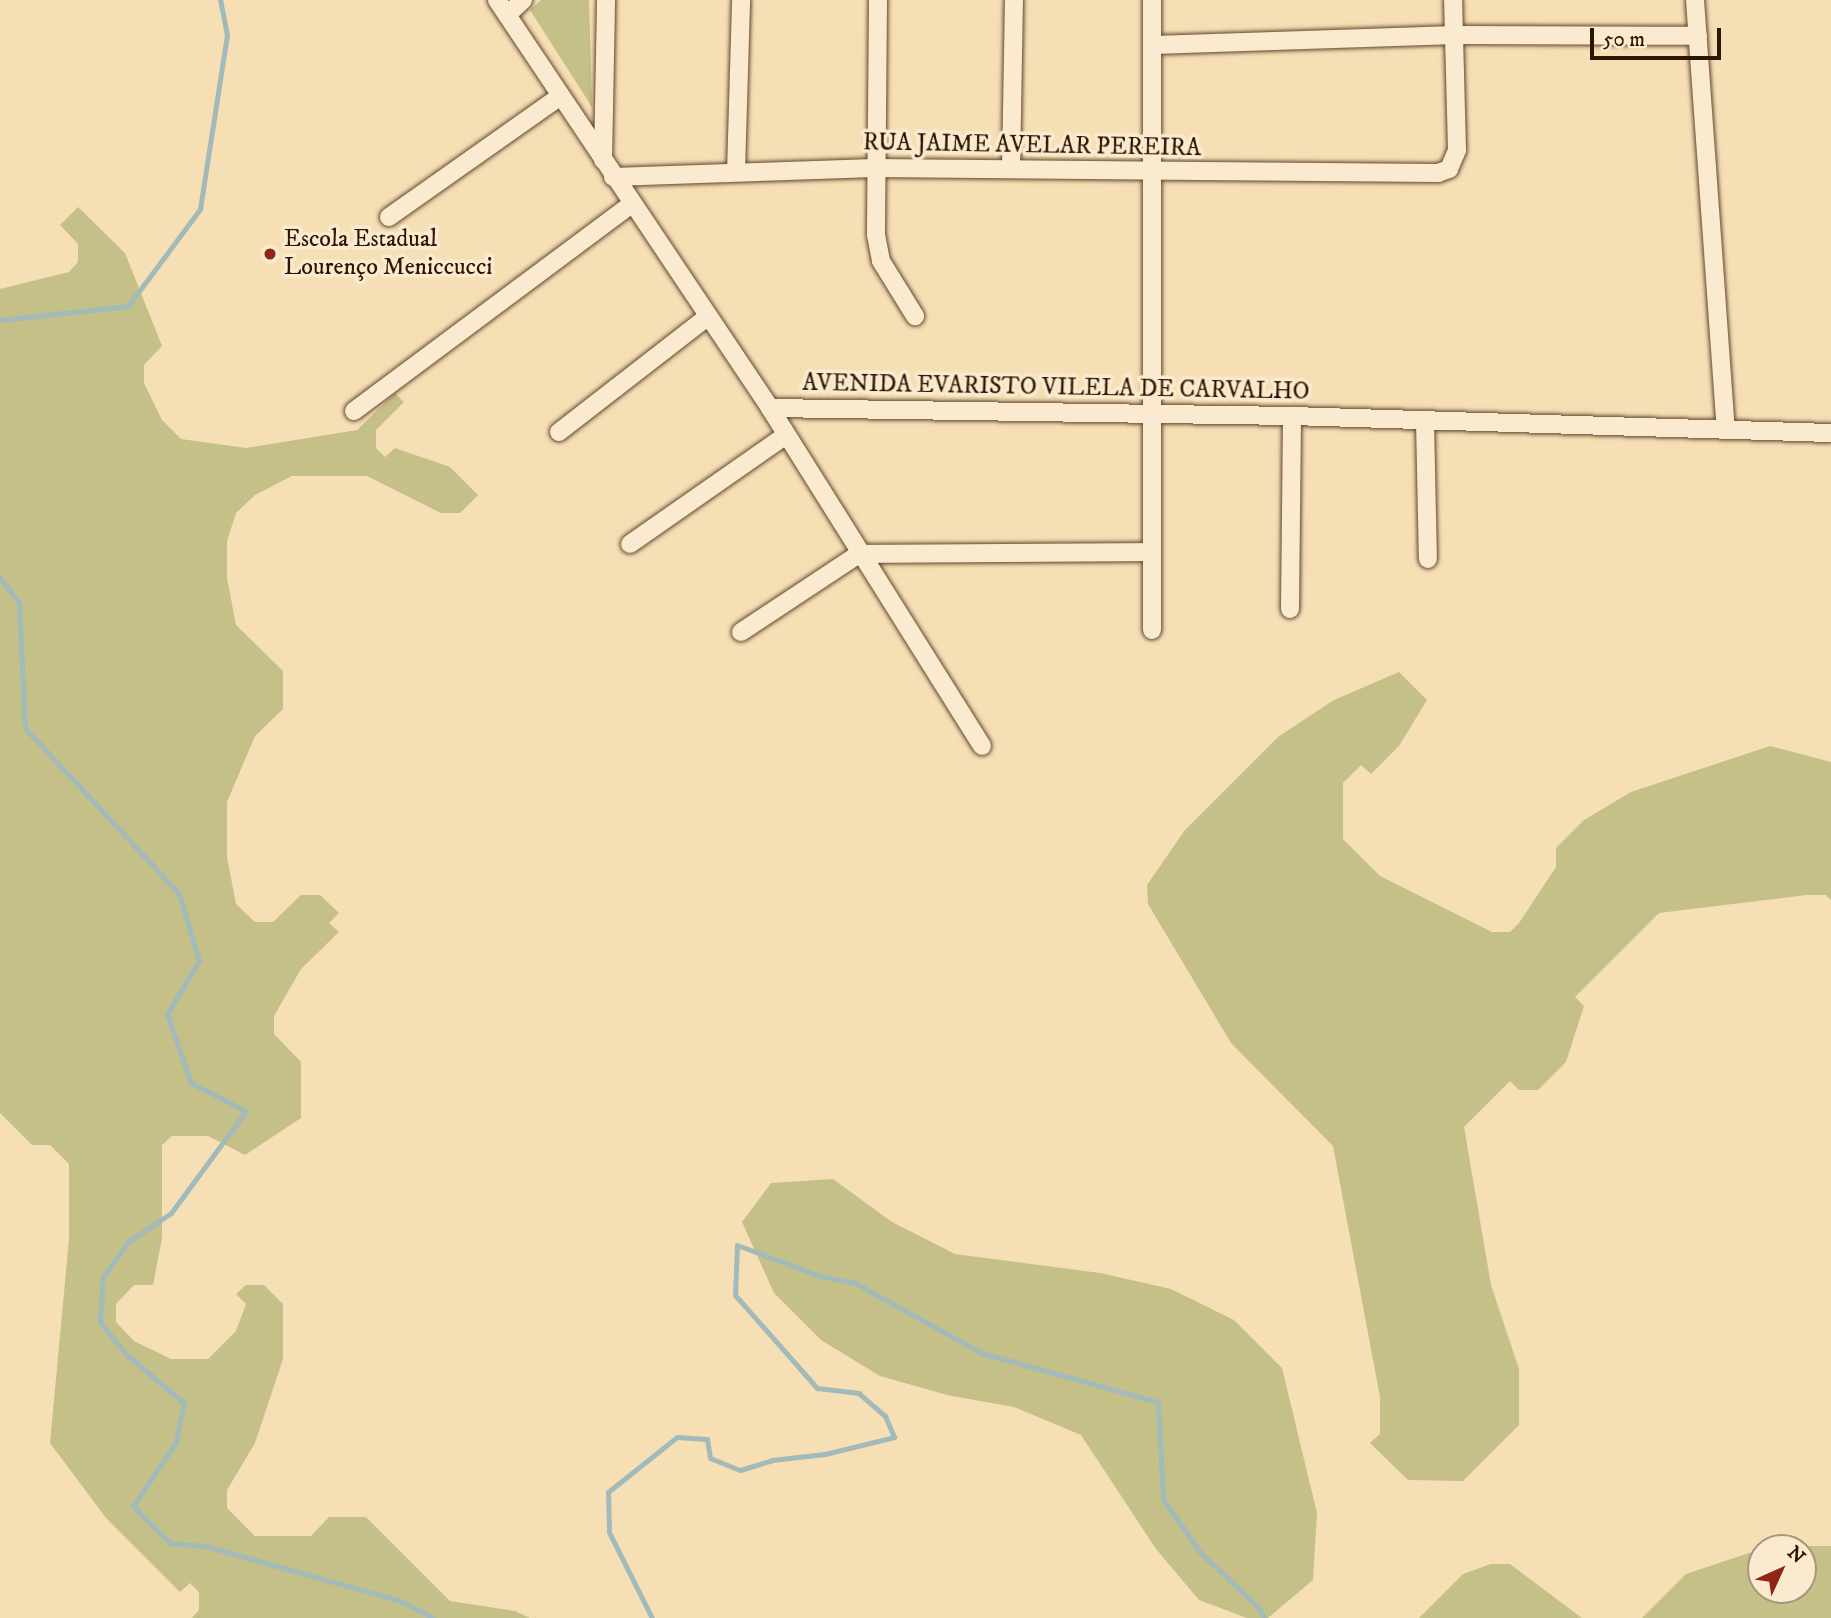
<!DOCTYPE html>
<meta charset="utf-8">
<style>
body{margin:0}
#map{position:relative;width:1831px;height:1618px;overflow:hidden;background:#f7dfb5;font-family:"IM FELL DW Pica",serif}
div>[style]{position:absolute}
.green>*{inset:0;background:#c5bf88}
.stream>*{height:5px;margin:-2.5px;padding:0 2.5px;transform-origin:2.5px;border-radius:2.5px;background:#a2bab9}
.roads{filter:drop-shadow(0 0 2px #62472d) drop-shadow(0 0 2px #62472d)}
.street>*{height:18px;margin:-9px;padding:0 9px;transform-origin:9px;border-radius:9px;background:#faeacf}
.dots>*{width:19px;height:19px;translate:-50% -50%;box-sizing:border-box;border:4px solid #faeacf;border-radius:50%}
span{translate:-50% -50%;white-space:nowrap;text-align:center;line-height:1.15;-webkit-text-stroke:7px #faeacf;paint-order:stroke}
.street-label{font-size:24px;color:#301400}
.poi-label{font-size:24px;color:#301400}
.left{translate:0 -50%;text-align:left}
.north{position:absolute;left:1747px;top:1534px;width:70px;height:70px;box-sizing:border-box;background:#faeacf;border:2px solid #a9947c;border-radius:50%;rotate:45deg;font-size:19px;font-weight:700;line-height:28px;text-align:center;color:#301400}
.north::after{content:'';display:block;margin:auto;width:24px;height:32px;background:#8f2418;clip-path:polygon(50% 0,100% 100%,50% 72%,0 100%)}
.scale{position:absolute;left:1590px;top:28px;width:131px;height:32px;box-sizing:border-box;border:4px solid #301400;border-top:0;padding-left:9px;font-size:21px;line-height:24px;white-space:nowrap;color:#301400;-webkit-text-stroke:5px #faeacf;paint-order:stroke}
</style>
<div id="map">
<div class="green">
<div style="clip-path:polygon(541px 0,589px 0,592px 107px,530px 10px)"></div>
<div style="clip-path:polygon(78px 207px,125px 253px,162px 346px,144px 365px,144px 383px,162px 420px,181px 439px,246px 448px,357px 430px,395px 393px,404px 402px,376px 430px,376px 448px,385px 457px,395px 448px,450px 467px,478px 495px,460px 513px,441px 513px,367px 476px,292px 476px,255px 495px,236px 513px,227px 541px,227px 578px,236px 625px,283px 671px,283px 709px,255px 736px,227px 802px,227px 857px,236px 904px,255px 922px,273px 922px,301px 895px,320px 895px,339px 913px,329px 923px,339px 932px,301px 969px,274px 1016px,274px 1034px,301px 1062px,301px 1118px,245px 1155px,208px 1136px,172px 1136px,162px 1145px,162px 1238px,153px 1285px,134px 1285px,116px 1304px,116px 1322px,134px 1341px,171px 1359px,208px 1359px,236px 1331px,246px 1304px,236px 1294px,246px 1285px,264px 1285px,283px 1304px,283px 1359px,255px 1443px,227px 1490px,227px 1508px,255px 1536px,311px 1536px,329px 1517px,366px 1517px,450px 1601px,515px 1611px,530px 1618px,192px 1618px,199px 1610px,199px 1592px,190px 1583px,180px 1592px,106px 1518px,50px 1443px,69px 1239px,69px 1164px,50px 1145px,32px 1145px,0 1113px,0 289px,69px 272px,78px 262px,78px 244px,60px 225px)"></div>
<div style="clip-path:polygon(1399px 672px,1427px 700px,1399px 746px,1371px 774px,1361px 765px,1343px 783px,1343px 839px,1380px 876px,1492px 932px,1510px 932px,1519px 923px,1556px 867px,1556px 848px,1584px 820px,1631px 792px,1770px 746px,1831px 762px,1831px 900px,1826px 895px,1807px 895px,1659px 913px,1575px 997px,1584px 1006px,1566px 1062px,1538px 1090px,1519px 1090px,1510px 1081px,1464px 1127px,1491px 1285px,1519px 1369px,1519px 1425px,1463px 1481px,1408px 1480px,1370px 1443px,1380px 1434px,1380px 1397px,1333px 1146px,1231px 1043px,1148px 904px,1147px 885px,1185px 830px,1278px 737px,1334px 700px)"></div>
<div style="clip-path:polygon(833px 1179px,892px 1222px,955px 1254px,1100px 1273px,1171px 1289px,1234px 1320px,1282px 1368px,1317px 1513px,1313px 1580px,1268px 1618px,1247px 1618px,1199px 1600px,1156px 1549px,1081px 1435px,1014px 1407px,947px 1395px,880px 1376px,821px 1340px,774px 1293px,742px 1222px,771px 1183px)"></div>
<div style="clip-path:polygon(1770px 1546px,1831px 1546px,1831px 1618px,1642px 1618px,1686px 1574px,1761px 1549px,1761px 1590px,1803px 1590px,1803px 1548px,1763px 1548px)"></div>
<div style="clip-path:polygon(1491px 1564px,1510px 1564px,1582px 1618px,1419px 1618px,1463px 1574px)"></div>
</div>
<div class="stream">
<div style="left:0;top:320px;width:129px;rotate:-6.2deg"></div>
<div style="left:128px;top:306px;width:121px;rotate:-53.4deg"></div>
<div style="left:200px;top:209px;width:176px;rotate:-81.2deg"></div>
<div style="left:227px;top:35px;width:36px;rotate:-101deg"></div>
<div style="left:0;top:578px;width:31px;rotate:52deg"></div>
<div style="left:19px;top:602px;width:126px;rotate:87.3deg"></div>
<div style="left:25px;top:728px;width:226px;rotate:47.1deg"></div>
<div style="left:179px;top:894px;width:70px;rotate:73.4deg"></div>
<div style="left:199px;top:961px;width:62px;rotate:121.1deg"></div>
<div style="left:167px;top:1014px;width:73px;rotate:70.8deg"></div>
<div style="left:191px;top:1083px;width:62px;rotate:27deg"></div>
<div style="left:246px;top:1111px;width:127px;rotate:126.3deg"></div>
<div style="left:171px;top:1213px;width:52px;rotate:146deg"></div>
<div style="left:128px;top:1242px;width:43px;rotate:125.5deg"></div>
<div style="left:103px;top:1277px;width:45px;rotate:93.8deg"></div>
<div style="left:100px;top:1322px;width:43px;rotate:50.7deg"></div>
<div style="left:127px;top:1355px;width:75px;rotate:40.1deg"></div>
<div style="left:184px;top:1403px;width:40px;rotate:102deg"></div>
<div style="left:176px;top:1442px;width:77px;rotate:123.9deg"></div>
<div style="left:133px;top:1506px;width:52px;rotate:45deg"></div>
<div style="left:170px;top:1543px;width:35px;rotate:5deg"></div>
<div style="left:205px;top:1546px;width:204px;rotate:15.7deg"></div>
<div style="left:401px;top:1601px;width:36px;rotate:28deg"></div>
<div style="left:652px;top:1618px;width:96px;rotate:-116.6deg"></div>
<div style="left:609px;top:1532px;width:40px;rotate:-91.4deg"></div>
<div style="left:608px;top:1492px;width:88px;rotate:-38.6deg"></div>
<div style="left:677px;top:1437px;width:30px;rotate:4deg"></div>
<div style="left:707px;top:1439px;width:19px;rotate:81deg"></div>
<div style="left:710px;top:1458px;width:32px;rotate:22deg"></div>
<div style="left:740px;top:1470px;width:34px;rotate:-17deg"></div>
<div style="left:772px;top:1460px;width:53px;rotate:-6.5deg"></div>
<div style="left:825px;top:1454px;width:71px;rotate:-13.8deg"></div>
<div style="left:894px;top:1437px;width:23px;rotate:-113deg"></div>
<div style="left:885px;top:1416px;width:35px;rotate:-139deg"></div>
<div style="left:859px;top:1393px;width:42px;rotate:-173.2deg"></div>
<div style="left:817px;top:1388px;width:124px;rotate:-131.4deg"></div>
<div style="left:735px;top:1295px;width:50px;rotate:-87.7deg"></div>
<div style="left:737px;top:1245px;width:89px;rotate:20.5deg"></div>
<div style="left:820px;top:1276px;width:36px;rotate:11deg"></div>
<div style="left:855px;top:1283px;width:145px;rotate:28.9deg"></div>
<div style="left:982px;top:1353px;width:183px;rotate:15.6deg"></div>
<div style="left:1158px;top:1402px;width:97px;rotate:87deg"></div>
<div style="left:1163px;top:1499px;width:65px;rotate:55.1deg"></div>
<div style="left:1200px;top:1552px;width:81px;rotate:43.5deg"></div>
<div style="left:1259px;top:1608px;width:11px;rotate:63deg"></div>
</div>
<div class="roads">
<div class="street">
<div style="left:497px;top:0;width:491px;rotate:56.2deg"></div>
<div style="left:770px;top:408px;width:399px;rotate:57.9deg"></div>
<div style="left:878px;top:0;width:235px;rotate:90.5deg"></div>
<div style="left:876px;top:235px;width:26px;rotate:79deg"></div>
<div style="left:881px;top:261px;width:65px;rotate:58.3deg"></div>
<div style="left:1695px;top:0;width:430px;rotate:85.9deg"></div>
<div style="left:507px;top:15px;width:22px;rotate:-43deg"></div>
<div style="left:1153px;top:45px;width:303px;rotate:-1.9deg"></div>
<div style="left:1456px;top:35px;width:242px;rotate:0.2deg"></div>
<div style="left:603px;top:160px;width:160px;rotate:-88.9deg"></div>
<div style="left:1011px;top:169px;width:169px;rotate:-89deg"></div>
<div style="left:736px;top:172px;width:172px;rotate:-88.3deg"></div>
<div style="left:613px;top:177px;width:261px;rotate:-2deg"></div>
<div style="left:874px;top:168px;width:564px;rotate:0.51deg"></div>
<div style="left:1438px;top:173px;width:12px;rotate:-20deg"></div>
<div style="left:1449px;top:169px;width:21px;rotate:-67deg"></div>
<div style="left:1457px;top:150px;width:150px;rotate:-91.5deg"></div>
<div style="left:389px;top:217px;width:208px;rotate:-35.2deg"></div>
<div style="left:770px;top:408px;width:522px;rotate:0.88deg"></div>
<div style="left:1292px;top:416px;width:539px;rotate:1.81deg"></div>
<div style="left:354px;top:411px;width:347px;rotate:-36.7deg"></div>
<div style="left:1425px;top:421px;width:138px;rotate:88.8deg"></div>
<div style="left:559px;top:432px;width:187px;rotate:-37.8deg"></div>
<div style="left:630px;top:544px;width:189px;rotate:-34.9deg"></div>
<div style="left:1290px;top:609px;width:193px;rotate:-89.4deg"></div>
<div style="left:1152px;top:630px;width:630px;rotate:-90deg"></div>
<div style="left:741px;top:632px;width:141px;rotate:-33.5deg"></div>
<div style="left:859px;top:554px;width:293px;rotate:-0.4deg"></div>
</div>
</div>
<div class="dots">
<div style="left:270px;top:254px;background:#8f2418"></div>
</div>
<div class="street-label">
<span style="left:1032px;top:146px;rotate:1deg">RUA JAIME AVELAR PEREIRA</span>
<span style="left:1056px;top:388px;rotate:1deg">AVENIDA EVARISTO VILELA DE CARVALHO</span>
</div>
<div class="poi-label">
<span class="left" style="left:284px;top:254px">Escola Estadual<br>Lourenço Meniccucci</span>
</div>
<div class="north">N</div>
<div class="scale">50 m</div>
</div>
